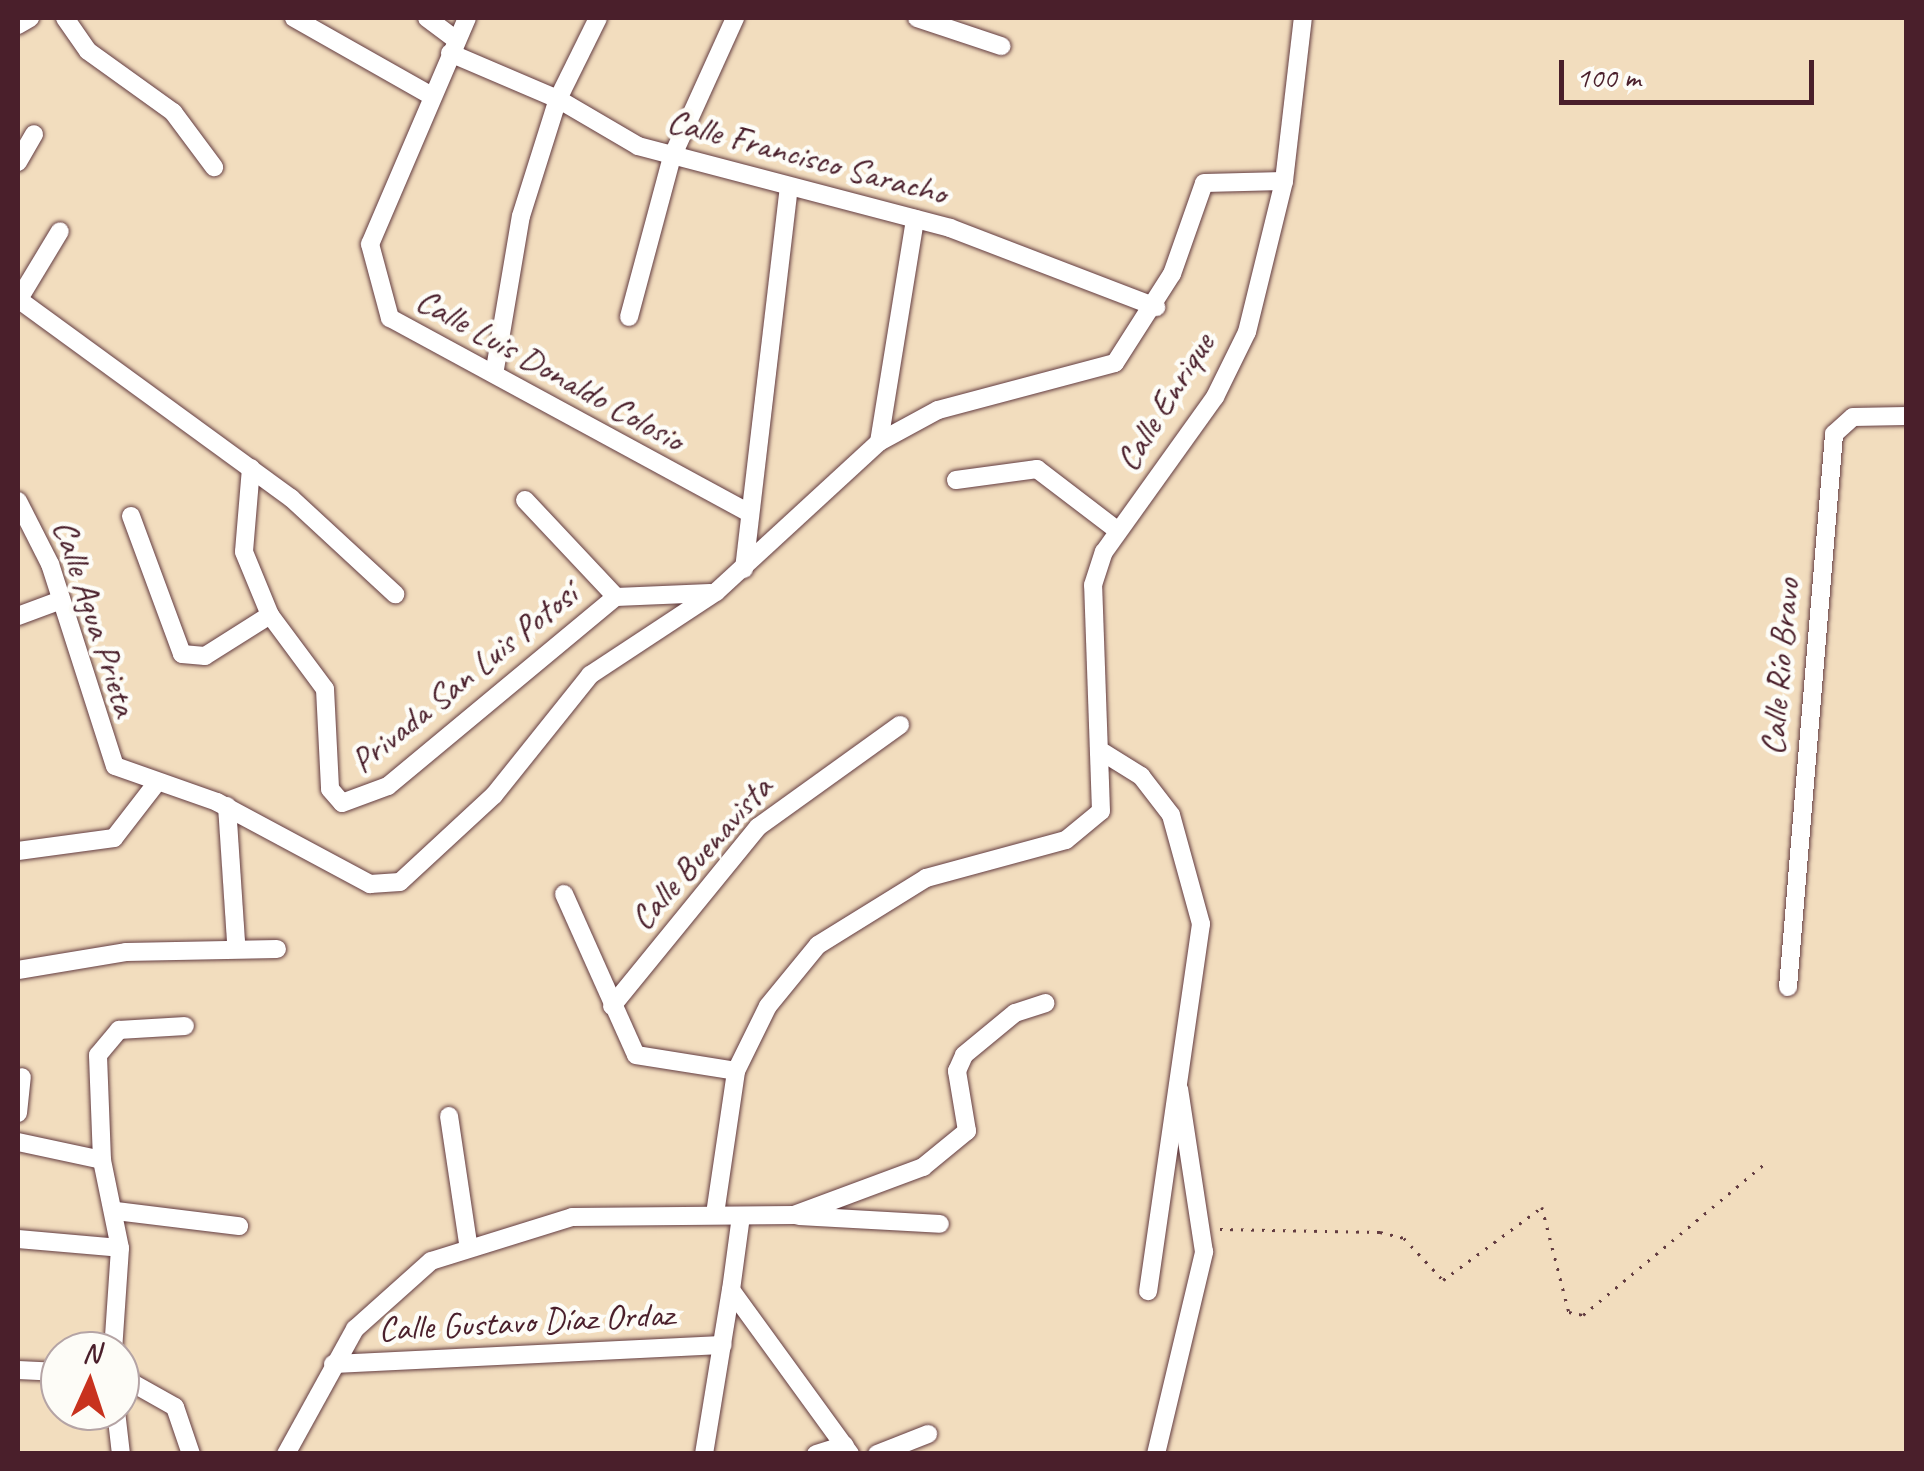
<!DOCTYPE html>
<meta charset="utf-8">
<style>
body{margin:0}
#map{position:relative;width:1924px;height:1471px;overflow:hidden;background:#f2ddbe;font-family:Caveat,sans-serif}
div>[style]{position:absolute}
.path>*{height:2.5px;margin-top:-1.25px;transform-origin:0;background:repeating-linear-gradient(90deg,#633c41 0 2.5px,transparent 0 10.5px)}
.roads{filter:drop-shadow(0 0 2px #633c41) drop-shadow(0 0 2px #633c41)}
.street>*{height:18px;margin:-9px;padding:0 9px;transform-origin:9px;border-radius:9px;background:#fff}
span{translate:-50% -50%;white-space:nowrap;text-align:center;line-height:1.15;-webkit-text-stroke:9px #fdfcf7;paint-order:stroke}
.street-label{font-size:35px;color:#4a1f2b}
.frame{position:absolute;inset:0;border:20px solid #4a1f2b;pointer-events:none}
.north{position:absolute;left:40px;top:1331px;width:100px;height:100px;box-sizing:border-box;background:#fdfcf7;border:2px solid #b5a4a5;border-radius:50%;rotate:3deg;font-size:28px;font-weight:700;line-height:40px;text-align:center;color:#4a1f2b}
.north::after{content:'';display:block;margin:auto;width:35px;height:45px;background:#c8321e;clip-path:polygon(50% 0,100% 100%,50% 72%,0 100%)}
.scale{position:absolute;left:1559px;top:60px;width:255px;height:45px;box-sizing:border-box;border:5px solid #4a1f2b;border-top:0;padding-left:12px;font-size:30px;line-height:35px;white-space:nowrap;color:#4a1f2b;-webkit-text-stroke:8px #fdfcf7;paint-order:stroke}
</style>
<div id="map">
<div class="path">
<div style="left:1220px;top:1229px;width:160px;rotate:1.1deg"></div>
<div style="left:1380px;top:1232px;width:25px;rotate:14deg"></div>
<div style="left:1404px;top:1238px;width:57px;rotate:47.1deg"></div>
<div style="left:1443px;top:1280px;width:123px;rotate:-36.4deg"></div>
<div style="left:1542px;top:1207px;width:108px;rotate:75.6deg"></div>
<div style="left:1569px;top:1312px;width:14px;rotate:12deg"></div>
<div style="left:1583px;top:1315px;width:241px;rotate:-39.8deg"></div>
</div>
<div class="roads">
<div class="street">
<div style="left:65px;top:18px;width:40px;rotate:55.1deg"></div>
<div style="left:88px;top:51px;width:105px;rotate:35.7deg"></div>
<div style="left:173px;top:112px;width:69px;rotate:53.3deg"></div>
<div style="left:294px;top:18px;width:156px;rotate:29.5deg"></div>
<div style="left:427px;top:18px;width:36px;rotate:37deg"></div>
<div style="left:467px;top:18px;width:246px;rotate:113.2deg"></div>
<div style="left:370px;top:244px;width:77px;rotate:74.9deg"></div>
<div style="left:390px;top:318px;width:409px;rotate:28.5deg"></div>
<div style="left:917px;top:18px;width:89px;rotate:18.4deg"></div>
<div style="left:18px;top:25px;width:14px;rotate:-30deg"></div>
<div style="left:450px;top:53px;width:117px;rotate:23.1deg"></div>
<div style="left:558px;top:99px;width:93px;rotate:30.4deg"></div>
<div style="left:638px;top:146px;width:323px;rotate:14.7deg"></div>
<div style="left:950px;top:228px;width:221px;rotate:21deg"></div>
<div style="left:18px;top:162px;width:32px;rotate:-60deg"></div>
<div style="left:18px;top:299px;width:338px;rotate:36.1deg"></div>
<div style="left:291px;top:498px;width:142px;rotate:42.7deg"></div>
<div style="left:19px;top:299px;width:79px;rotate:-58.9deg"></div>
<div style="left:629px;top:317px;width:166px;rotate:-75deg"></div>
<div style="left:672px;top:157px;width:153px;rotate:-65.6deg"></div>
<div style="left:495px;top:369px;width:155px;rotate:-80.4deg"></div>
<div style="left:521px;top:216px;width:123px;rotate:-72.5deg"></div>
<div style="left:558px;top:99px;width:90px;rotate:-63.7deg"></div>
<div style="left:879px;top:442px;width:226px;rotate:-80.8deg"></div>
<div style="left:251px;top:468px;width:84px;rotate:94.8deg"></div>
<div style="left:244px;top:552px;width:68px;rotate:67.6deg"></div>
<div style="left:270px;top:615px;width:92px;rotate:53.4deg"></div>
<div style="left:325px;top:689px;width:100px;rotate:87.1deg"></div>
<div style="left:330px;top:789px;width:18px;rotate:49deg"></div>
<div style="left:342px;top:803px;width:49px;rotate:-20.3deg"></div>
<div style="left:388px;top:786px;width:296px;rotate:-39.7deg"></div>
<div style="left:616px;top:597px;width:94px;rotate:-2.4deg"></div>
<div style="left:956px;top:480px;width:82px;rotate:-7.7deg"></div>
<div style="left:1037px;top:469px;width:102px;rotate:37.4deg"></div>
<div style="left:525px;top:500px;width:133px;rotate:46.8deg"></div>
<div style="left:18px;top:501px;width:71px;rotate:63.1deg"></div>
<div style="left:50px;top:564px;width:212px;rotate:72.2deg"></div>
<div style="left:115px;top:766px;width:108px;rotate:19.4deg"></div>
<div style="left:217px;top:802px;width:174px;rotate:28.2deg"></div>
<div style="left:370px;top:884px;width:30px;rotate:-4deg"></div>
<div style="left:400px;top:882px;width:128px;rotate:-42.8deg"></div>
<div style="left:494px;top:795px;width:154px;rotate:-51.3deg"></div>
<div style="left:590px;top:675px;width:151px;rotate:-33.4deg"></div>
<div style="left:716px;top:592px;width:222px;rotate:-42.6deg"></div>
<div style="left:879px;top:442px;width:67px;rotate:-28.5deg"></div>
<div style="left:938px;top:410px;width:183px;rotate:-14.9deg"></div>
<div style="left:1115px;top:363px;width:106px;rotate:-57.4deg"></div>
<div style="left:1172px;top:274px;width:96px;rotate:-70.6deg"></div>
<div style="left:1204px;top:183px;width:80px;rotate:-1.4deg"></div>
<div style="left:131px;top:516px;width:147px;rotate:69.7deg"></div>
<div style="left:182px;top:654px;width:23px;rotate:5deg"></div>
<div style="left:205px;top:656px;width:77px;rotate:-32.2deg"></div>
<div style="left:744px;top:569px;width:380px;rotate:-83.3deg"></div>
<div style="left:18px;top:616px;width:46px;rotate:-20.4deg"></div>
<div style="left:1104px;top:753px;width:44px;rotate:31.9deg"></div>
<div style="left:1141px;top:776px;width:49px;rotate:52.4deg"></div>
<div style="left:1171px;top:815px;width:113px;rotate:74.6deg"></div>
<div style="left:1201px;top:924px;width:371px;rotate:98.2deg"></div>
<div style="left:227px;top:806px;width:137px;rotate:86.2deg"></div>
<div style="left:18px;top:851px;width:97px;rotate:-7.7deg"></div>
<div style="left:114px;top:838px;width:67px;rotate:-52.3deg"></div>
<div style="left:564px;top:894px;width:176px;rotate:65.9deg"></div>
<div style="left:636px;top:1055px;width:101px;rotate:9.1deg"></div>
<div style="left:18px;top:970px;width:109px;rotate:-9.5deg"></div>
<div style="left:126px;top:952px;width:151px;rotate:-1.1deg"></div>
<div style="left:1788px;top:987px;width:555px;rotate:-85.24deg"></div>
<div style="left:1834px;top:434px;width:25px;rotate:-42deg"></div>
<div style="left:1853px;top:417px;width:53px;rotate:-1.1deg"></div>
<div style="left:612px;top:1006px;width:231px;rotate:-50.8deg"></div>
<div style="left:758px;top:827px;width:175px;rotate:-35.7deg"></div>
<div style="left:18px;top:1113px;width:36px;rotate:-84deg"></div>
<div style="left:449px;top:1116px;width:128px;rotate:81.5deg"></div>
<div style="left:18px;top:1142px;width:86px;rotate:12.1deg"></div>
<div style="left:116px;top:1211px;width:124px;rotate:7deg"></div>
<div style="left:715px;top:1214px;width:145px;rotate:-81.6deg"></div>
<div style="left:736px;top:1071px;width:72px;rotate:-63.8deg"></div>
<div style="left:768px;top:1006px;width:79px;rotate:-50.7deg"></div>
<div style="left:818px;top:945px;width:127px;rotate:-31.8deg"></div>
<div style="left:926px;top:878px;width:145px;rotate:-15.2deg"></div>
<div style="left:1066px;top:840px;width:45px;rotate:-39.6deg"></div>
<div style="left:1101px;top:811px;width:226px;rotate:-92deg"></div>
<div style="left:1093px;top:585px;width:35px;rotate:-72deg"></div>
<div style="left:1104px;top:552px;width:191px;rotate:-54.4deg"></div>
<div style="left:1215px;top:397px;width:72px;rotate:-63.8deg"></div>
<div style="left:1247px;top:332px;width:155px;rotate:-76.2deg"></div>
<div style="left:1284px;top:181px;width:164px;rotate:-83.4deg"></div>
<div style="left:741px;top:1216px;width:75px;rotate:97.7deg"></div>
<div style="left:731px;top:1290px;width:203px;rotate:54deg"></div>
<div style="left:799px;top:1216px;width:141px;rotate:3.2deg"></div>
<div style="left:18px;top:1239px;width:102px;rotate:5deg"></div>
<div style="left:113px;top:1351px;width:103px;rotate:-86.1deg"></div>
<div style="left:120px;top:1248px;width:90px;rotate:-101.6deg"></div>
<div style="left:102px;top:1160px;width:105px;rotate:-92.2deg"></div>
<div style="left:98px;top:1055px;width:33px;rotate:-50deg"></div>
<div style="left:119px;top:1030px;width:66px;rotate:-3.5deg"></div>
<div style="left:333px;top:1364px;width:390px;rotate:-2.8deg"></div>
<div style="left:18px;top:1370px;width:42px;rotate:2.7deg"></div>
<div style="left:120px;top:1376px;width:63px;rotate:29.4deg"></div>
<div style="left:175px;top:1407px;width:50px;rotate:71.2deg"></div>
<div style="left:116px;top:1411px;width:43px;rotate:83.4deg"></div>
<div style="left:286px;top:1454px;width:143px;rotate:-61.1deg"></div>
<div style="left:355px;top:1329px;width:102px;rotate:-41.8deg"></div>
<div style="left:431px;top:1261px;width:148px;rotate:-17.3deg"></div>
<div style="left:572px;top:1217px;width:222px;rotate:-0.5deg"></div>
<div style="left:794px;top:1215px;width:138px;rotate:-20.4deg"></div>
<div style="left:923px;top:1167px;width:57px;rotate:-39.3deg"></div>
<div style="left:967px;top:1131px;width:61px;rotate:-99.5deg"></div>
<div style="left:957px;top:1071px;width:17px;rotate:-66deg"></div>
<div style="left:964px;top:1055px;width:66px;rotate:-39.5deg"></div>
<div style="left:1015px;top:1013px;width:32px;rotate:-18deg"></div>
<div style="left:704px;top:1454px;width:166px;rotate:-80.7deg"></div>
<div style="left:816px;top:1454px;width:30px;rotate:-17deg"></div>
<div style="left:877px;top:1454px;width:55px;rotate:-21.4deg"></div>
<div style="left:1156px;top:1454px;width:208px;rotate:-76.6deg"></div>
<div style="left:1204px;top:1252px;width:165px;rotate:-98.7deg"></div>
</div>
</div>
<div class="street-label">
<span style="left:807px;top:157px;rotate:15deg">Calle Francisco Saracho</span>
<span style="left:550px;top:370px;rotate:29deg">Calle Luis Donaldo Colosio</span>
<span style="left:1165px;top:402px;rotate:-58deg">Calle Enrique</span>
<span style="left:95px;top:618px;rotate:72deg">Calle Agua Prieta</span>
<span style="left:1780px;top:667px;rotate:-85deg">Calle Río Bravo</span>
<span style="left:464px;top:678px;rotate:-39deg">Privada San Luis Potosí</span>
<span style="left:701px;top:853px;rotate:-48deg">Calle Buenavista</span>
<span style="left:526px;top:1322px;rotate:-3deg">Calle Gustavo Díaz Ordaz</span>
</div>
<div class="frame"></div>
<div class="north">N</div>
<div class="scale">100 m</div>
</div>
